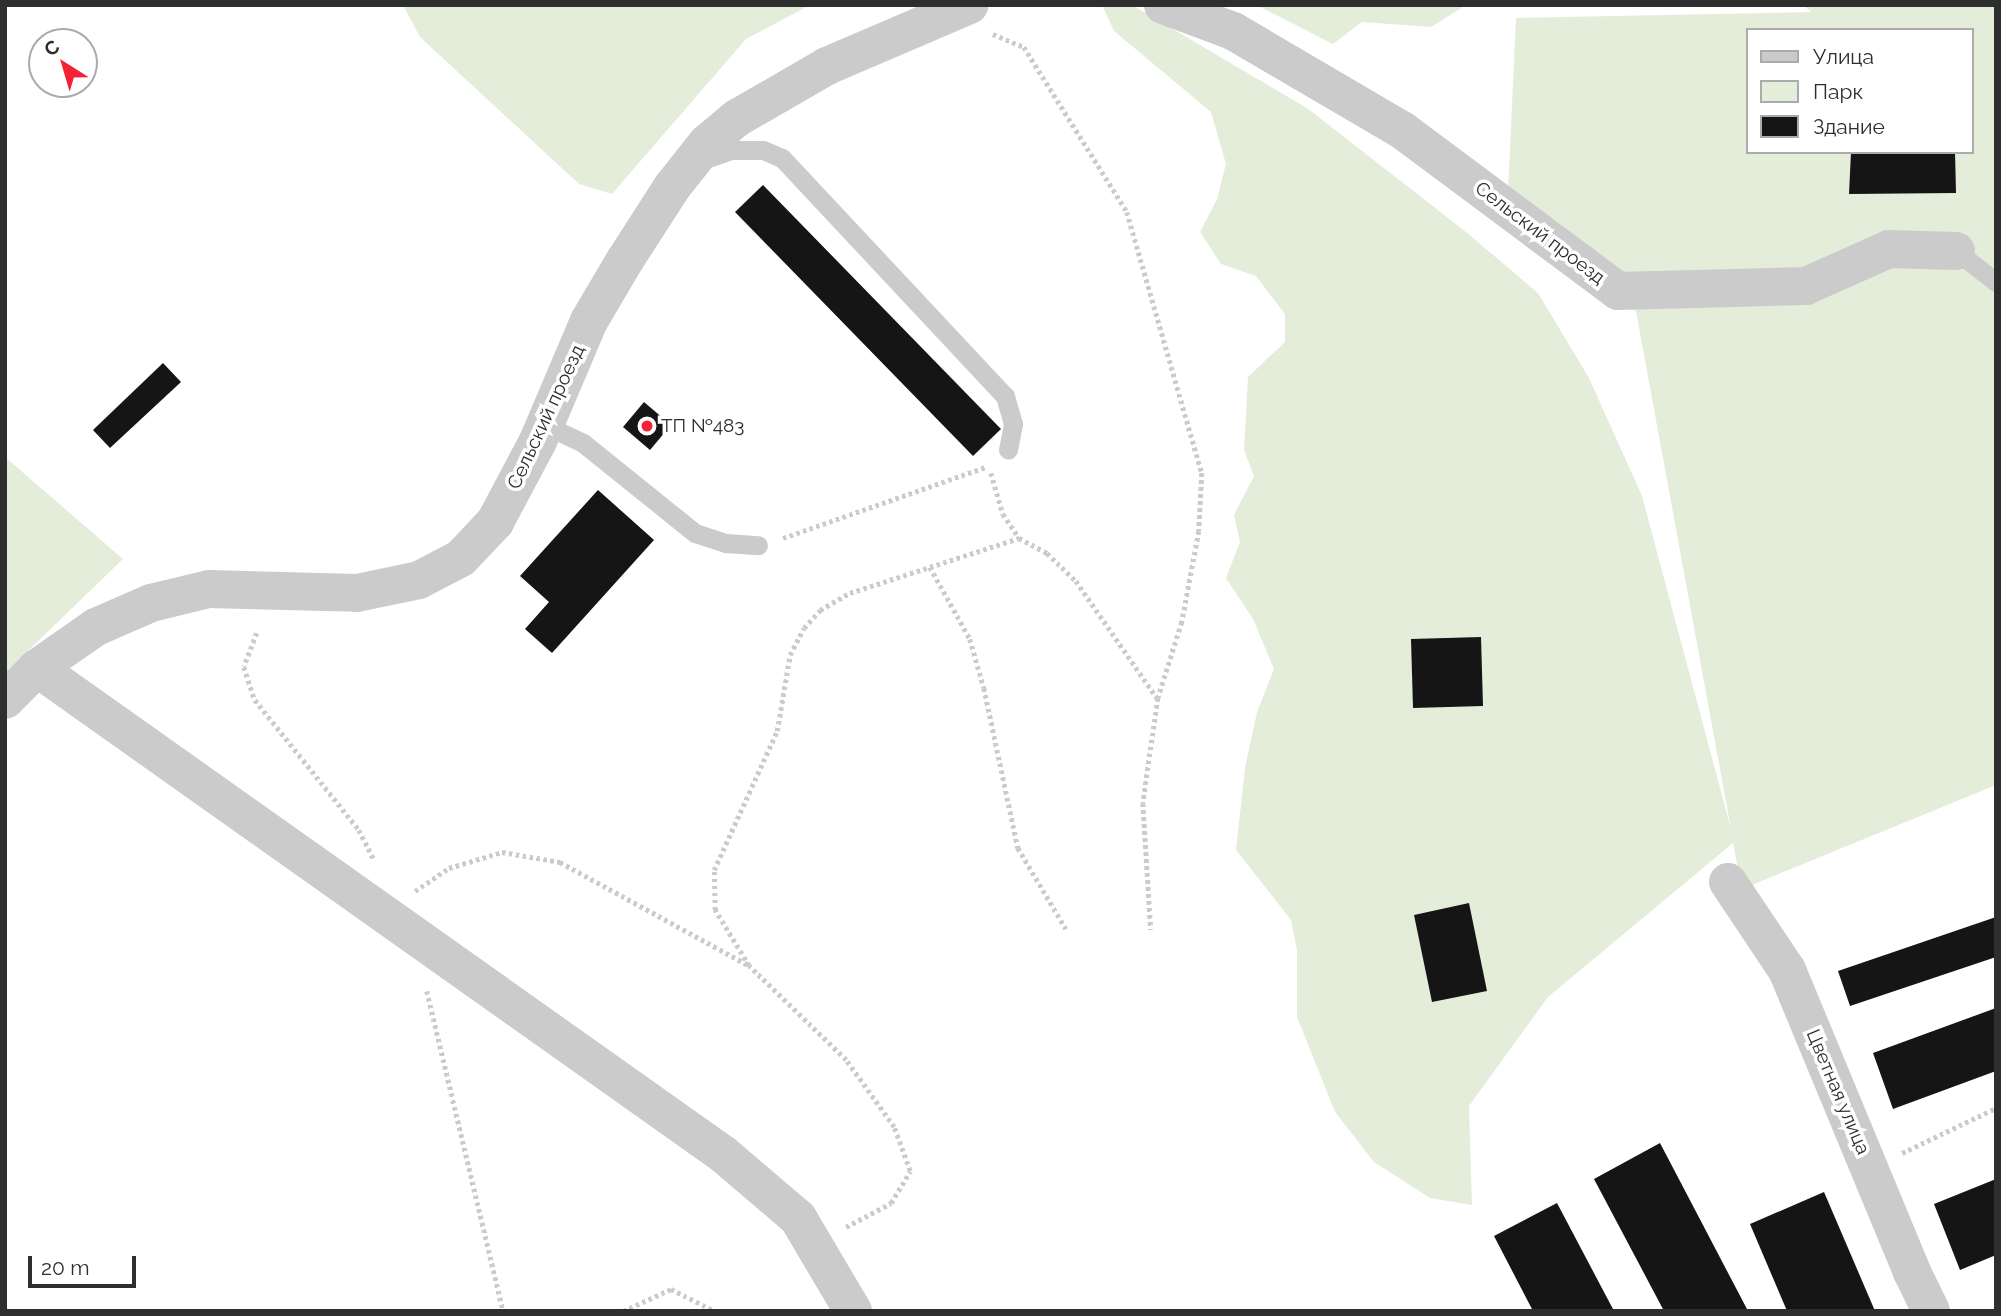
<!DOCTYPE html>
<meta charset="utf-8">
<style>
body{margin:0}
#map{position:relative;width:2001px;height:1316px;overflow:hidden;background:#fff;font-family:Raleway,sans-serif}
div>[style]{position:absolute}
.green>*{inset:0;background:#e4edda}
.building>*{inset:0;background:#151515}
.path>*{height:4.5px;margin-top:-2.25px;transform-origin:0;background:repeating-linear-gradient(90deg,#cbcbcb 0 3.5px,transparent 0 7px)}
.lane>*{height:19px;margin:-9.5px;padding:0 9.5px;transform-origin:9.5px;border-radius:9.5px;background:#cbcbcb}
.street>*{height:38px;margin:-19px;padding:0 19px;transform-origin:19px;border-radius:19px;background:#cbcbcb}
.dots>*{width:19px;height:19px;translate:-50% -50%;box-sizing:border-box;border:4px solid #fff;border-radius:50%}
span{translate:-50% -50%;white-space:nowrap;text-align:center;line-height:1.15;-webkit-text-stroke:7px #fff;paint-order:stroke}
.street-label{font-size:19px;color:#2e2e2e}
.poi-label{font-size:19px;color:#2e2e2e}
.left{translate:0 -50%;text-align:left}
.frame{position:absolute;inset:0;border:7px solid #2e2e2e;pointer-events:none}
.legend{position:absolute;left:1746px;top:28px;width:228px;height:126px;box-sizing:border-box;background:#fff;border:2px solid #ababab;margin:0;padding:9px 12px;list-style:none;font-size:21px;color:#2e2e2e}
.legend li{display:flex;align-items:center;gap:14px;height:35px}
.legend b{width:35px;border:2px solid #ababab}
.north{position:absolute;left:28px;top:28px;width:70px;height:70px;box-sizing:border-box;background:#fff;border:2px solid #ababab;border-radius:50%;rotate:323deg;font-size:19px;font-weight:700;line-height:28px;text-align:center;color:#2e2e2e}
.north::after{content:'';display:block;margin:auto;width:24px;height:32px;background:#f32234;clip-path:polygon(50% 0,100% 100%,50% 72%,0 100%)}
.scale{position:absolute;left:28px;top:1256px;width:108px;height:32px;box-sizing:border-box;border:4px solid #2e2e2e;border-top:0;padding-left:9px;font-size:21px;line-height:24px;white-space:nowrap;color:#2e2e2e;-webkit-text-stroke:5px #fff;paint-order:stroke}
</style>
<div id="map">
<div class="green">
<div style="clip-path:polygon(403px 5px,810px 5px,746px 39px,612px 194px,579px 184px,420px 37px)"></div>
<div style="clip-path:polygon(evenodd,1102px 5px,1132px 5px,1307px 108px,1466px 232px,1538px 293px,1589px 378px,1642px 496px,1731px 829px,1636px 311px,1508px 191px,1516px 18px,1811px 12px,1803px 5px,1996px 5px,1996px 785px,1742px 889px,1733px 843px,1548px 997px,1469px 1106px,1472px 1205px,1430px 1198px,1374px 1162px,1335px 1112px,1297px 1017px,1297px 950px,1291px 920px,1236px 850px,1245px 768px,1257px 712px,1274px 669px,1253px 619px,1226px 578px,1240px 542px,1234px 515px,1254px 476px,1244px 450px,1248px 377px,1285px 342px,1285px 314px,1256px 276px,1221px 264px,1200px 232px,1217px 199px,1226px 164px,1211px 112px,1114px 31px,1102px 5px,1747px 30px,1971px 30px,1971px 152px,1747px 152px,1747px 30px)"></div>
<div style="clip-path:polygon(1256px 5px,1466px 5px,1431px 27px,1362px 22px,1333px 44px)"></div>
<div style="clip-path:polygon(5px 457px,123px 559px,5px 673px)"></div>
</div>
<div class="building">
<div style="clip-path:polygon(1851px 152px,1955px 152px,1956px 193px,1849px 194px)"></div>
<div style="clip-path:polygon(763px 185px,1001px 429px,973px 456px,735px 212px)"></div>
<div style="clip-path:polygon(163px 363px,181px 382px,110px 448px,93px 430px)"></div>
<div style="clip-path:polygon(644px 402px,671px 425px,650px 450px,623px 427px)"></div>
<div style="clip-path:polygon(598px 490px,654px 540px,552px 653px,525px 629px,549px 602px,520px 576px)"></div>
<div style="clip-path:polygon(1481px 637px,1483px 706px,1413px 708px,1411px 639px)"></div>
<div style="clip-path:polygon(1469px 903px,1487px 991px,1432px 1002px,1414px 915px)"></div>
<div style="clip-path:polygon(1996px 917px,1996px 957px,1850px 1006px,1838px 971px)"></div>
<div style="clip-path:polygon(1996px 1008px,1996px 1071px,1893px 1109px,1873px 1053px)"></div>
<div style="clip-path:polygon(1660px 1143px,1748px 1311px,1664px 1311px,1594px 1179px)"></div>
<div style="clip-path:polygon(1996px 1179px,1996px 1255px,1960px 1270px,1934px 1204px)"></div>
<div style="clip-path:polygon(1824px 1192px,1875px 1311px,1787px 1311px,1750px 1224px)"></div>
<div style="clip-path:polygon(1557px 1203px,1614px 1311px,1533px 1311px,1494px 1236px)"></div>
</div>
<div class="path">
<div style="left:993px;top:34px;width:34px;rotate:23deg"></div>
<div style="left:1024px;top:47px;width:195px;rotate:58deg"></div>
<div style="left:1127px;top:212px;width:272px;rotate:74deg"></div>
<div style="left:1202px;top:473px;width:58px;rotate:93deg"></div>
<div style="left:1199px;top:531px;width:93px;rotate:100.6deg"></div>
<div style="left:1182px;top:622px;width:80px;rotate:107.5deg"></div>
<div style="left:1158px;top:698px;width:106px;rotate:98.1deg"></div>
<div style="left:1143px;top:803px;width:127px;rotate:86.4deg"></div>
<div style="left:991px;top:473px;width:43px;rotate:73.7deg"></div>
<div style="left:1003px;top:514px;width:29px;rotate:56deg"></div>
<div style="left:1019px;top:538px;width:32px;rotate:28deg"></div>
<div style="left:1047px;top:553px;width:40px;rotate:44deg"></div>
<div style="left:1076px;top:581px;width:142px;rotate:55.3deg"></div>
<div style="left:783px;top:538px;width:215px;rotate:-19.3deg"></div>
<div style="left:930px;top:567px;width:82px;rotate:60.9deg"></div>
<div style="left:970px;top:639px;width:51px;rotate:74.1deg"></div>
<div style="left:984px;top:688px;width:164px;rotate:78deg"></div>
<div style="left:1018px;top:848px;width:94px;rotate:59.3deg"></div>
<div style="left:257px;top:633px;width:36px;rotate:111deg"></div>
<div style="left:244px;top:667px;width:35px;rotate:72deg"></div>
<div style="left:255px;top:700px;width:166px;rotate:51.3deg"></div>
<div style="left:359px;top:830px;width:35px;rotate:63deg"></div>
<div style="left:415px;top:891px;width:41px;rotate:-34.1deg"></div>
<div style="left:449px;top:868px;width:55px;rotate:-16.8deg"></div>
<div style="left:502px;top:852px;width:59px;rotate:9.8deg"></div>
<div style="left:560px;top:862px;width:214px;rotate:28.7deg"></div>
<div style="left:427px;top:991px;width:329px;rotate:76.6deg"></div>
<div style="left:1902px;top:1153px;width:104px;rotate:-25.6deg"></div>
<div style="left:846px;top:1227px;width:51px;rotate:-28.1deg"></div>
<div style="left:891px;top:1203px;width:37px;rotate:-59deg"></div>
<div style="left:910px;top:1171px;width:47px;rotate:-110deg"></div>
<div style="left:894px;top:1127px;width:82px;rotate:-125.6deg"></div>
<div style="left:846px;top:1060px;width:135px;rotate:-135.9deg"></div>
<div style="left:749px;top:966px;width:66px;rotate:-121.3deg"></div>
<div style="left:715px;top:910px;width:40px;rotate:-91.4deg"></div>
<div style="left:714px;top:870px;width:153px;rotate:-65.6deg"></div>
<div style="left:777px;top:731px;width:77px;rotate:-80.3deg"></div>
<div style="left:790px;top:655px;width:30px;rotate:-63deg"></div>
<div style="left:804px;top:628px;width:24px;rotate:-48deg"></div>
<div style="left:820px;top:610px;width:34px;rotate:-30deg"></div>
<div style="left:850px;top:593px;width:178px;rotate:-18deg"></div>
<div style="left:623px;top:1311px;width:53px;rotate:-24.6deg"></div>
<div style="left:671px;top:1289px;width:49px;rotate:26.6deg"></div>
</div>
<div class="lane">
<div style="left:702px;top:160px;width:31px;rotate:-19deg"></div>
<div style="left:731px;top:150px;width:32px"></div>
<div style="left:763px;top:150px;width:21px;rotate:23deg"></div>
<div style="left:782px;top:158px;width:326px;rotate:46.9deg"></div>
<div style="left:1005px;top:396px;width:29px;rotate:74deg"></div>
<div style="left:1013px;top:424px;width:26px;rotate:101deg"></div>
<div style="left:1956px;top:251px;width:51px;rotate:37.8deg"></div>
<div style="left:545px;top:425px;width:42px;rotate:25.3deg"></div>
<div style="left:583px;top:443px;width:144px;rotate:38.8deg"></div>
<div style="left:695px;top:533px;width:33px;rotate:18deg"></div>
<div style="left:726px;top:543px;width:32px;rotate:4deg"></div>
</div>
<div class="street">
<div style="left:1163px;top:5px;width:75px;rotate:20.4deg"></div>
<div style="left:1233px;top:31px;width:196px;rotate:30.4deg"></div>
<div style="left:1402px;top:130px;width:269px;rotate:36.7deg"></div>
<div style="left:1618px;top:291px;width:188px;rotate:-1.5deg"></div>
<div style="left:1806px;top:286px;width:91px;rotate:-24deg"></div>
<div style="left:1889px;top:249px;width:67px;rotate:1.7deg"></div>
<div style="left:37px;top:668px;width:841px;rotate:35.32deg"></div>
<div style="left:723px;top:1154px;width:99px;rotate:40.5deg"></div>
<div style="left:798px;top:1218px;width:108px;rotate:59.4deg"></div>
<div style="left:5px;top:700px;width:45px;rotate:-45deg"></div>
<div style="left:37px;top:668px;width:72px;rotate:-34.8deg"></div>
<div style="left:96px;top:627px;width:60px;rotate:-23.6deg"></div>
<div style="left:151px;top:603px;width:60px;rotate:-13.6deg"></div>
<div style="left:209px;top:589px;width:148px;rotate:1.5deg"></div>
<div style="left:357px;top:593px;width:63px;rotate:-11.8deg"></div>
<div style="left:419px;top:580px;width:47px;rotate:-27.6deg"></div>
<div style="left:461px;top:558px;width:50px;rotate:-46.6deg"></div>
<div style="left:495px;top:522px;width:92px;rotate:-62deg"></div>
<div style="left:538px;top:441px;width:130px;rotate:-67deg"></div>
<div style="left:589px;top:321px;width:71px;rotate:-59.5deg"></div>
<div style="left:625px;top:260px;width:87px;rotate:-57.2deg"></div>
<div style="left:672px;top:187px;width:56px;rotate:-51.5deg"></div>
<div style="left:707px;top:143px;width:39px;rotate:-40deg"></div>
<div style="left:737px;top:118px;width:104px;rotate:-30deg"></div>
<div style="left:827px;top:66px;width:155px;rotate:-23.2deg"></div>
<div style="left:1728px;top:882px;width:106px;rotate:56.2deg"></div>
<div style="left:1787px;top:970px;width:327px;rotate:67.5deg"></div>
<div style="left:1912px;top:1272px;width:43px;rotate:64deg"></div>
</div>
<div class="dots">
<div style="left:647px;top:426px;background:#f32234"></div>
</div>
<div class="street-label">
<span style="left:1540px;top:233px;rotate:37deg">Сельский проезд</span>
<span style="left:546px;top:417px;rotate:-65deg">Сельский проезд</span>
<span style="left:1838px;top:1092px;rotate:67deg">Цветная улица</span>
</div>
<div class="poi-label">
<span class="left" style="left:661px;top:426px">ТП №483</span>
</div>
<div class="frame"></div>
<ul class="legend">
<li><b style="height:9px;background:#cbcbcb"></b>Улица</li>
<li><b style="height:19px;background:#e4edda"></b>Парк</li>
<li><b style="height:19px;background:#151515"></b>Здание</li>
</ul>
<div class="north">С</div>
<div class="scale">20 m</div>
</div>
